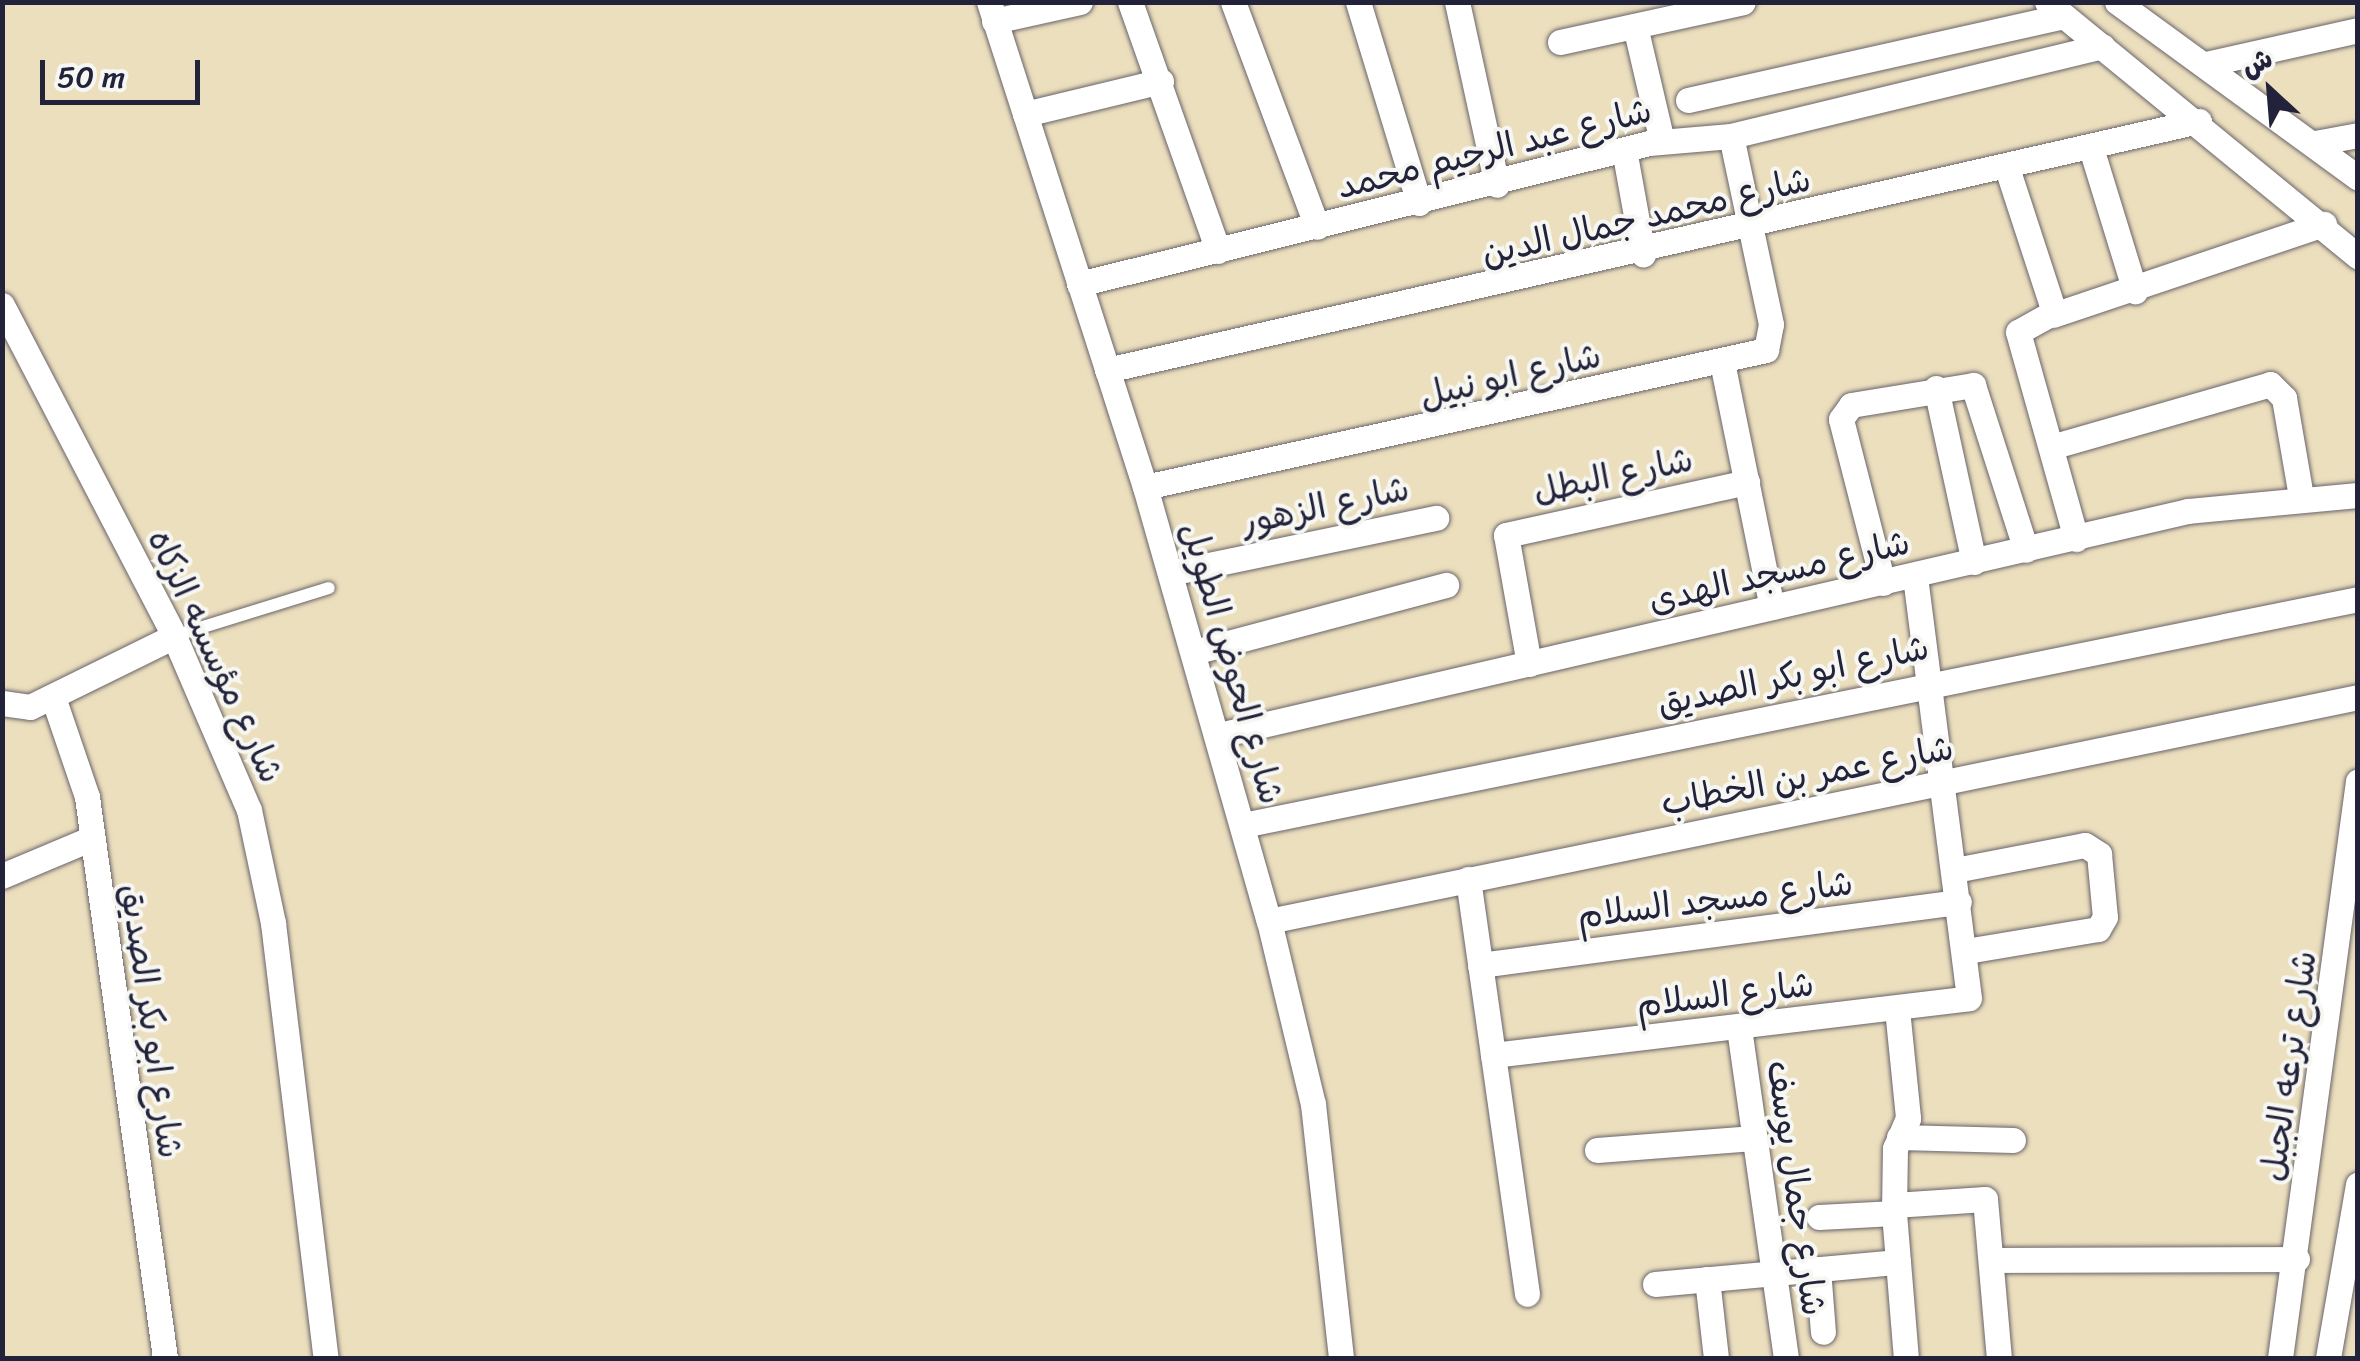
<!DOCTYPE html>
<meta charset="utf-8">
<style>
body{margin:0}
#map{position:relative;width:2360px;height:1361px;overflow:hidden;background:#ecdfbe;font-family:Sriracha,"Playpen Sans Arabic",sans-serif}
div>[style]{position:absolute}
.roads{filter:drop-shadow(0 0 2px #696469) drop-shadow(0 0 2px #696469)}
.lane>*{height:12px;margin:-6px;padding:0 6px;transform-origin:6px;border-radius:6px;background:#fff}
.street>*{height:25px;margin:-12.5px;padding:0 12.5px;transform-origin:12.5px;border-radius:12.5px;background:#fff}
span{translate:-50% -50%;white-space:nowrap;text-align:center;line-height:1.15;-webkit-text-stroke:8px #f6f6f2;paint-order:stroke}
.street-label{font-size:35px;color:#22223b}
.frame{position:absolute;inset:0;border:5px solid #22223b;pointer-events:none}
.north{position:absolute;left:2220px;top:40px;width:100px;height:100px;-webkit-text-stroke:8px #f6f6f2;paint-order:stroke;rotate:334deg;font-size:28px;font-weight:700;line-height:40px;text-align:center;color:#22223b}
.north::after{content:'';display:block;margin:auto;width:35px;height:45px;background:#22223b;clip-path:polygon(50% 0,100% 100%,50% 72%,0 100%)}
.scale{position:absolute;left:40px;top:60px;width:160px;height:45px;box-sizing:border-box;border:5px solid #22223b;border-top:0;padding-left:12px;font-size:30px;line-height:35px;white-space:nowrap;color:#22223b;-webkit-text-stroke:8px #f6f6f2;paint-order:stroke}
</style>
<div id="map">
<div class="roads">
<div class="lane">
<div style="left:174px;top:636px;width:162px;rotate:-17.2deg"></div>
</div>
<div class="street">
<div style="left:989px;top:2px;width:509px;rotate:72.17deg"></div>
<div style="left:1145px;top:487px;width:451px;rotate:74.1deg"></div>
<div style="left:1269px;top:921px;width:188px;rotate:76.5deg"></div>
<div style="left:1313px;top:1104px;width:256px;rotate:83.7deg"></div>
<div style="left:1130px;top:2px;width:264px;rotate:70.5deg"></div>
<div style="left:1233px;top:2px;width:240px;rotate:69.5deg"></div>
<div style="left:1358px;top:2px;width:210px;rotate:73.1deg"></div>
<div style="left:1457px;top:2px;width:187px;rotate:77.7deg"></div>
<div style="left:2047px;top:2px;width:402px;rotate:39.3deg"></div>
<div style="left:2117px;top:2px;width:298px;rotate:36.1deg"></div>
<div style="left:994px;top:21px;width:88px;rotate:-12.5deg"></div>
<div style="left:1635px;top:26px;width:118px;rotate:76.8deg"></div>
<div style="left:1560px;top:42px;width:187px;rotate:-12.3deg"></div>
<div style="left:2206px;top:64px;width:156px;rotate:-12.6deg"></div>
<div style="left:1688px;top:100px;width:385px;rotate:-12.6deg"></div>
<div style="left:1025px;top:114px;width:140px;rotate:-13.6deg"></div>
<div style="left:2315px;top:143px;width:44px;rotate:-10.5deg"></div>
<div style="left:2091px;top:148px;width:150px;rotate:72.9deg"></div>
<div style="left:1625px;top:155px;width:101px;rotate:79.7deg"></div>
<div style="left:2007px;top:168px;width:151px;rotate:71.9deg"></div>
<div style="left:2054px;top:312px;width:41px;rotate:150.9deg"></div>
<div style="left:2018px;top:332px;width:215px;rotate:74.3deg"></div>
<div style="left:1079px;top:284px;width:587px;rotate:-13.89deg"></div>
<div style="left:1649px;top:143px;width:82px;rotate:-4.9deg"></div>
<div style="left:1731px;top:136px;width:382px;rotate:-13.6deg"></div>
<div style="left:2px;top:305px;width:373px;rotate:62.5deg"></div>
<div style="left:174px;top:636px;width:189px;rotate:66.7deg"></div>
<div style="left:249px;top:810px;width:116px;rotate:78deg"></div>
<div style="left:273px;top:923px;width:438px;rotate:83.1deg"></div>
<div style="left:2053px;top:315px;width:286px;rotate:-18.6deg"></div>
<div style="left:1722px;top:362px;width:250px;rotate:78.5deg"></div>
<div style="left:1107px;top:370px;width:1120px;rotate:-12.85deg"></div>
<div style="left:1936px;top:388px;width:178px;rotate:77.7deg"></div>
<div style="left:2051px;top:447px;width:228px;rotate:-16deg"></div>
<div style="left:2270px;top:384px;width:20px;rotate:45deg"></div>
<div style="left:2284px;top:398px;width:99px;rotate:80.2deg"></div>
<div style="left:1145px;top:487px;width:636px;rotate:-12.44deg"></div>
<div style="left:1766px;top:350px;width:26px;rotate:-79deg"></div>
<div style="left:1771px;top:324px;width:192px;rotate:-102deg"></div>
<div style="left:1170px;top:573px;width:272px;rotate:-11.7deg"></div>
<div style="left:1883px;top:583px;width:169px;rotate:-104.4deg"></div>
<div style="left:1841px;top:419px;width:17px;rotate:-54deg"></div>
<div style="left:1851px;top:405px;width:124px;rotate:-9.3deg"></div>
<div style="left:1973px;top:385px;width:173px;rotate:72.2deg"></div>
<div style="left:1194px;top:652px;width:261px;rotate:-14.9deg"></div>
<div style="left:1529px;top:664px;width:131px;rotate:-100.1deg"></div>
<div style="left:1506px;top:535px;width:247px;rotate:-12.4deg"></div>
<div style="left:53px;top:697px;width:106px;rotate:71.2deg"></div>
<div style="left:87px;top:797px;width:566px;rotate:82.08deg"></div>
<div style="left:2px;top:703px;width:28px;rotate:8deg"></div>
<div style="left:30px;top:707px;width:161px;rotate:-26.2deg"></div>
<div style="left:1219px;top:735px;width:995px;rotate:-13.02deg"></div>
<div style="left:2188px;top:511px;width:171px;rotate:-5.4deg"></div>
<div style="left:1243px;top:825px;width:1138px;rotate:-11.46deg"></div>
<div style="left:1955px;top:870px;width:132px;rotate:-10.9deg"></div>
<div style="left:2085px;top:845px;width:17px;rotate:33deg"></div>
<div style="left:2099px;top:854px;width:63px;rotate:84.6deg"></div>
<div style="left:2105px;top:917px;width:14px;rotate:120deg"></div>
<div style="left:2098px;top:929px;width:133px;rotate:170.5deg"></div>
<div style="left:2px;top:876px;width:95px;rotate:-22.8deg"></div>
<div style="left:1468px;top:879px;width:419px;rotate:81.9deg"></div>
<div style="left:1269px;top:921px;width:1112px;rotate:-11.62deg"></div>
<div style="left:1480px;top:965px;width:483px;rotate:-7.5deg"></div>
<div style="left:1897px;top:1009px;width:110px;rotate:84.2deg"></div>
<div style="left:1908px;top:1118px;width:33px;rotate:113deg"></div>
<div style="left:1895px;top:1148px;width:65px;rotate:90.9deg"></div>
<div style="left:1894px;top:1213px;width:145px;rotate:85.3deg"></div>
<div style="left:1739px;top:1028px;width:333px;rotate:81.9deg"></div>
<div style="left:1493px;top:1055px;width:479px;rotate:-6.8deg"></div>
<div style="left:1969px;top:998px;width:425px;rotate:-97.3deg"></div>
<div style="left:1899px;top:1137px;width:114px;rotate:1.5deg"></div>
<div style="left:1597px;top:1150px;width:157px;rotate:-4.4deg"></div>
<div style="left:1894px;top:1205px;width:91px;rotate:-3.8deg"></div>
<div style="left:1985px;top:1199px;width:160px;rotate:85deg"></div>
<div style="left:1819px;top:1217px;width:75px;rotate:-3.1deg"></div>
<div style="left:1991px;top:1260px;width:306px;rotate:-0.2deg"></div>
<div style="left:1818px;top:1269px;width:63px;rotate:85.5deg"></div>
<div style="left:1707px;top:1279px;width:80px;rotate:83.5deg"></div>
<div style="left:1655px;top:1284px;width:244px;rotate:-5.2deg"></div>
<div style="left:2280px;top:1358px;width:582px;rotate:-82.3deg"></div>
<div style="left:2328px;top:1358px;width:176px;rotate:-80.2deg"></div>
</div>
</div>
<div class="street-label">
<span style="left:1494px;top:148px;rotate:-14deg">شارع عبد الرحيم محمد</span>
<span style="left:1646px;top:216px;rotate:-13deg">شارع محمد جمال الدين</span>
<span style="left:1510px;top:375px;rotate:-13deg">شارع ابو نبيل</span>
<span style="left:1613px;top:475px;rotate:-12deg">شارع البطل</span>
<span style="left:1325px;top:505px;rotate:-12deg">شارع الزهور</span>
<span style="left:1779px;top:571px;rotate:-13deg">شارع مسجد الهدى</span>
<span style="left:216px;top:656px;rotate:65deg">شارع مؤسسه الزكاه</span>
<span style="left:1233px;top:663px;rotate:74deg">شارع الحوض الطويل</span>
<span style="left:1793px;top:675px;rotate:-12deg">شارع ابو بكر الصديق</span>
<span style="left:1807px;top:775px;rotate:-11deg">شارع عمر بن الخطاب</span>
<span style="left:1715px;top:899px;rotate:-7deg">شارع مسجد السلام</span>
<span style="left:1725px;top:994px;rotate:-7deg">شارع السلام</span>
<span style="left:152px;top:1021px;rotate:82deg">شارع ابو بكر الصديق</span>
<span style="left:2288px;top:1066px;rotate:-82deg">شارع ترعه الجبل</span>
<span style="left:1797px;top:1188px;rotate:82deg">شارع جمال يوسف</span>
</div>
<div class="frame"></div>
<div class="north">ش</div>
<div class="scale">50 m</div>
</div>
